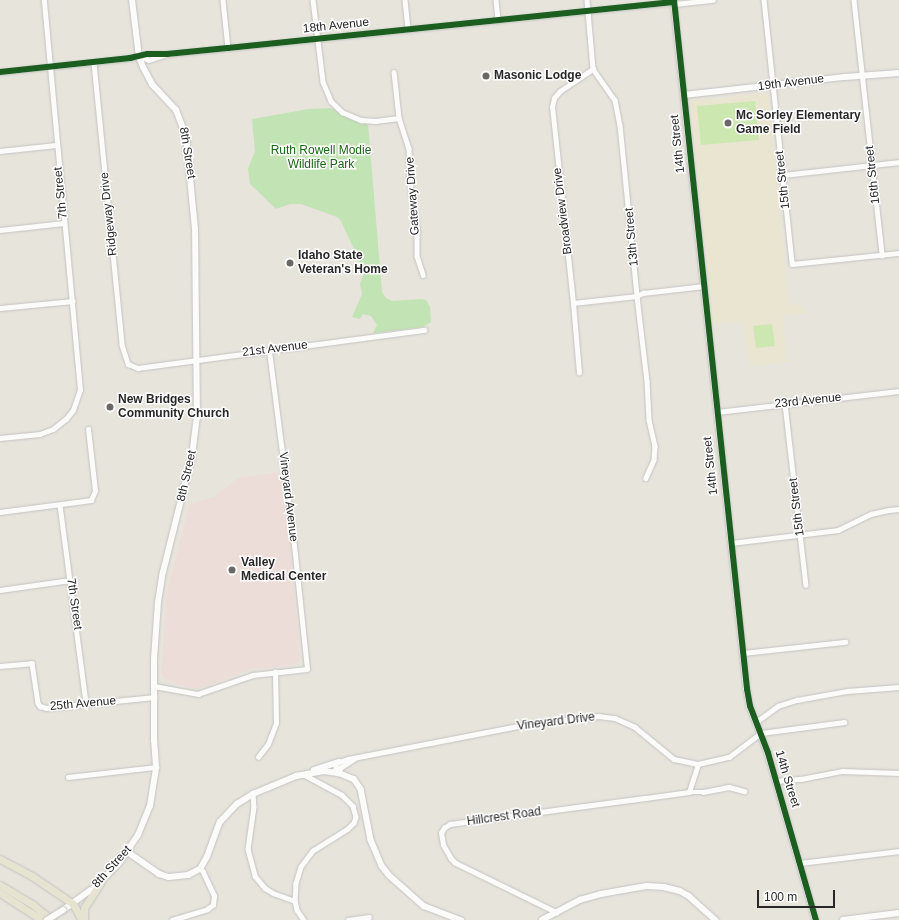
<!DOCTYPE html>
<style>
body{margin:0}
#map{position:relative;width:899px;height:920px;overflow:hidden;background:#e7e4dc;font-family:Helvetica,sans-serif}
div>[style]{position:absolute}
.education>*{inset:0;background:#eae5d0}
.medical>*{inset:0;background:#edddd8}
.green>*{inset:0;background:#c2e3b4}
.pitch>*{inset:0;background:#cde7b1}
.roads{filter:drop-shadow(0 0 1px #c4c3c2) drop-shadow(0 0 1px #c4c3c2)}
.minor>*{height:4.5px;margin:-2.25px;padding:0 2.25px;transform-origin:2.25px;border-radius:2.25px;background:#fbfbfa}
.tertiary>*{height:5.5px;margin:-2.75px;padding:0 2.75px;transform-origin:2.75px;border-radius:2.75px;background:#fbfbfa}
.secondary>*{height:6px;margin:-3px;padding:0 3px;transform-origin:3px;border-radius:3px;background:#fbfbfa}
.primary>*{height:7px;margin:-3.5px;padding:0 3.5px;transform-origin:3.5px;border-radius:3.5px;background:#e6e3d1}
.bridges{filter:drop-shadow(0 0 1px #c4c3c2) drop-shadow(0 0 1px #c4c3c2)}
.secondary-bridge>*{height:6px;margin:-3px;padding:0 3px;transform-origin:3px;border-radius:3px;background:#fbfbfa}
.cycleway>*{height:6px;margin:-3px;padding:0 3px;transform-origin:3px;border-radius:3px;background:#1b5e20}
.dots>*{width:11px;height:11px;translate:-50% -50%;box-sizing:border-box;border:2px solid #fff;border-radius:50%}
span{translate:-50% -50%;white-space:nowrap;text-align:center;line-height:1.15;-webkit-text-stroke:3px #fff;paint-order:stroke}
.street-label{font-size:12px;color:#272727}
.poi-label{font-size:12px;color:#272727;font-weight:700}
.left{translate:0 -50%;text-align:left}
.park-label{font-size:12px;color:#1d6418}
.scale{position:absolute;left:757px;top:890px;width:78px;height:18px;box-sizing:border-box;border:2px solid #272727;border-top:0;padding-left:5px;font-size:12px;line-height:14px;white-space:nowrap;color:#272727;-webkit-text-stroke:3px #fff;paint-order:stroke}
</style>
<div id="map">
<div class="education">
<div style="clip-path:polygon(768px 93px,789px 305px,803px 305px,803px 314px,782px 316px,787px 362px,749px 366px,743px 322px,713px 324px,690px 101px)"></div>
</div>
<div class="medical">
<div style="clip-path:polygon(279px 472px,290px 545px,300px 659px,298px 663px,286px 666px,251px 669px,204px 687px,192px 688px,176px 684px,164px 678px,161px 674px,167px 592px,190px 504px,213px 497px,238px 478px)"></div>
</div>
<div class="green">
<div style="clip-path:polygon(330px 108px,368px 124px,382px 292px,386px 298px,392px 301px,422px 299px,426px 300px,430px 307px,431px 322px,423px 327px,373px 333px,377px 325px,371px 316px,363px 314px,360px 319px,352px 317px,362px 294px,360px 284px,365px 268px,359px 264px,359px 260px,341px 221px,337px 217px,301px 204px,290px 204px,276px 209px,250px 184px,248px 169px,255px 151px,252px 119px,308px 109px)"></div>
</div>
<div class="pitch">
<div style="clip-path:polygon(755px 101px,759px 140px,701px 145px,697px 106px)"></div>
<div style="clip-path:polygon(772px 324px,775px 346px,756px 348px,753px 326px)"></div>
</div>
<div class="roads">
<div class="minor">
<div style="left:223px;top:0;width:48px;rotate:84.1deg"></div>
<div style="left:313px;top:0;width:83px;rotate:83deg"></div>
<div style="left:323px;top:82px;width:21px;rotate:67deg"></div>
<div style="left:331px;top:101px;width:16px;rotate:45deg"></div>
<div style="left:342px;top:112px;width:21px;rotate:23deg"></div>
<div style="left:361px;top:120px;width:14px;rotate:4deg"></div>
<div style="left:375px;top:121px;width:24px;rotate:-7deg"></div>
<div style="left:405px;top:0;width:29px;rotate:84deg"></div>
<div style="left:496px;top:0;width:19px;rotate:84deg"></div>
<div style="left:587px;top:0;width:69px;rotate:85deg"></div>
<div style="left:593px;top:69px;width:38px;rotate:55deg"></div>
<div style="left:615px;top:100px;width:25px;rotate:79deg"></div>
<div style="left:620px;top:125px;width:172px;rotate:84.3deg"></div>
<div style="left:637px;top:296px;width:86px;rotate:83.3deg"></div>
<div style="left:647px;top:381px;width:39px;rotate:87deg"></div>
<div style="left:649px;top:420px;width:27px;rotate:77deg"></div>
<div style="left:655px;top:446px;width:14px;rotate:94deg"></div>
<div style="left:654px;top:460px;width:20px;rotate:114deg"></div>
<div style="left:764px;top:0;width:265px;rotate:83.9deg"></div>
<div style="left:792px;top:264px;width:108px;rotate:-5.9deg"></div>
<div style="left:854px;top:0;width:257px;rotate:83.7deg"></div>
<div style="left:674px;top:4px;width:39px;rotate:-6deg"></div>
<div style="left:140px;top:57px;width:9px;rotate:18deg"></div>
<div style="left:149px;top:60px;width:19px;rotate:-18deg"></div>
<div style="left:94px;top:63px;width:283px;rotate:84.3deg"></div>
<div style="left:122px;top:345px;width:20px;rotate:72deg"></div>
<div style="left:128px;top:364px;width:11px;rotate:22deg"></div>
<div style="left:138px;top:368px;width:289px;rotate:-7.6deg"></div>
<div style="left:0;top:72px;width:131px;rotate:-6.1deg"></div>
<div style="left:130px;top:58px;width:18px;rotate:-13deg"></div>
<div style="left:148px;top:54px;width:19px"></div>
<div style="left:167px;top:54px;width:61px;rotate:-5.6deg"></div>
<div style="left:228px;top:48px;width:448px;rotate:-5.9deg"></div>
<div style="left:394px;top:72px;width:46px;rotate:83.8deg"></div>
<div style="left:399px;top:118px;width:32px;rotate:72deg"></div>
<div style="left:409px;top:148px;width:34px;rotate:88deg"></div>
<div style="left:410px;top:182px;width:46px;rotate:81.2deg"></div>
<div style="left:417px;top:227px;width:29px;rotate:90deg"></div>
<div style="left:417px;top:256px;width:20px;rotate:72deg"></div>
<div style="left:0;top:151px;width:56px;rotate:-6.1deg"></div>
<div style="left:783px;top:175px;width:117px;rotate:-6.4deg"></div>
<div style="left:0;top:230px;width:64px;rotate:-6.2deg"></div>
<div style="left:573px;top:303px;width:64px;rotate:-6.2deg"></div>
<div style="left:637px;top:296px;width:7px;rotate:-27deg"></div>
<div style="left:643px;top:293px;width:61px;rotate:-6.5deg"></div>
<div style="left:0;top:308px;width:73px;rotate:-5.5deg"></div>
<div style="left:579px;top:373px;width:70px;rotate:-94.9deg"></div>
<div style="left:573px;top:303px;width:197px;rotate:-96.1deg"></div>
<div style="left:552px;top:107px;width:9px;rotate:-77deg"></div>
<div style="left:554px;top:98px;width:9px;rotate:-49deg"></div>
<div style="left:560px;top:91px;width:40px;rotate:-34deg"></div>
<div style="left:785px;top:404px;width:182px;rotate:83.4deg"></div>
<div style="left:717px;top:412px;width:183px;rotate:-6.6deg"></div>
<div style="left:0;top:438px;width:40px;rotate:-5.7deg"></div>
<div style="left:40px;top:434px;width:14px;rotate:-21deg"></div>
<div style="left:53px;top:429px;width:16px;rotate:-38deg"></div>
<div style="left:66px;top:419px;width:11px;rotate:-52deg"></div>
<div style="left:73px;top:410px;width:21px;rotate:-71deg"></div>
<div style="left:80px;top:390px;width:392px;rotate:-95.3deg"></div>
<div style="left:60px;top:505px;width:200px;rotate:82.5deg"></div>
<div style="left:0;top:512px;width:92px;rotate:-7.5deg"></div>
<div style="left:91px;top:500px;width:10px;rotate:-66deg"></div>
<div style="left:95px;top:491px;width:62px;rotate:-96.4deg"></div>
<div style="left:731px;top:543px;width:108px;rotate:-6.9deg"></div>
<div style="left:838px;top:530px;width:37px;rotate:-26deg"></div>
<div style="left:871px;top:514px;width:18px;rotate:-13deg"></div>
<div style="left:889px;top:510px;width:10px;rotate:-6deg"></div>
<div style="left:0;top:590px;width:71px;rotate:-8.1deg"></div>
<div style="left:743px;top:653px;width:103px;rotate:-6.2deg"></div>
<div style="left:0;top:666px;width:32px;rotate:-5deg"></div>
<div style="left:32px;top:663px;width:40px;rotate:81.5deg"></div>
<div style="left:38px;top:703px;width:4px;rotate:56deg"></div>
<div style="left:40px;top:706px;width:6px;rotate:18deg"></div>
<div style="left:46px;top:708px;width:109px;rotate:-5.8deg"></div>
<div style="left:154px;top:686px;width:45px;rotate:10.3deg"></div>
<div style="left:198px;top:694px;width:58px;rotate:-19.1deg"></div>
<div style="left:253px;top:675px;width:54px;rotate:-6.3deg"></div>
<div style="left:307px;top:669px;width:116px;rotate:-96deg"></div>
<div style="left:295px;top:554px;width:206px;rotate:-97.3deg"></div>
<div style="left:756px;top:722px;width:27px;rotate:-36deg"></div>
<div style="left:778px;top:706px;width:20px;rotate:-18deg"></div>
<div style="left:797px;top:700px;width:51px;rotate:-10.2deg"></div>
<div style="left:847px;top:691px;width:52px;rotate:-4.4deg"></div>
<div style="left:258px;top:757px;width:16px;rotate:-52deg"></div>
<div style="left:268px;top:744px;width:22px;rotate:-69deg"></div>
<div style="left:276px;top:723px;width:51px;rotate:-91.1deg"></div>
<div style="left:335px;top:772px;width:9px;rotate:-84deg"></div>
<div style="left:336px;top:763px;width:13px;rotate:-18deg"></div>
<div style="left:348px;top:759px;width:178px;rotate:-11deg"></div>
<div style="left:523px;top:725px;width:76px;rotate:-6.8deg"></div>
<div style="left:598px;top:716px;width:17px;rotate:7deg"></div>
<div style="left:615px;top:718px;width:22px;rotate:24deg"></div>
<div style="left:635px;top:727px;width:50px;rotate:39.4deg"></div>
<div style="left:674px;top:759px;width:25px;rotate:12deg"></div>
<div style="left:698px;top:764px;width:32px;rotate:-13deg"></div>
<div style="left:729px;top:757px;width:40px;rotate:-37deg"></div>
<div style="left:761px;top:733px;width:84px;rotate:-7.5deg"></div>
<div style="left:339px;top:773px;width:5px;rotate:-79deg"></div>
<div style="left:340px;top:768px;width:17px;rotate:-33deg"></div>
<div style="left:303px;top:774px;width:44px;rotate:28.3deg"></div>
<div style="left:342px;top:795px;width:16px;rotate:45deg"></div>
<div style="left:353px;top:806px;width:11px;rotate:75deg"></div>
<div style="left:356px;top:817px;width:6px;rotate:108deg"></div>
<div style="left:354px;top:823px;width:8px;rotate:135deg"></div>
<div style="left:348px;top:829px;width:41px;rotate:147.8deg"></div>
<div style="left:313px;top:851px;width:20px;rotate:127deg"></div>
<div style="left:301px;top:867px;width:17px;rotate:107deg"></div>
<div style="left:296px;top:883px;width:18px;rotate:93deg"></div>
<div style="left:295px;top:901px;width:9px;rotate:77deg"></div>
<div style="left:297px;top:910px;width:12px;rotate:55deg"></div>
<div style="left:68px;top:777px;width:89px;rotate:-6.5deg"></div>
<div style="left:776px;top:781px;width:25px;rotate:-5deg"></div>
<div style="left:801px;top:779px;width:42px;rotate:-11deg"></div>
<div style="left:842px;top:771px;width:57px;rotate:2deg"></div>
<div style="left:689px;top:792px;width:14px"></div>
<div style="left:703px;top:792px;width:26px;rotate:-11deg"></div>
<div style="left:729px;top:787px;width:16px;rotate:15deg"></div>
<div style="left:253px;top:794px;width:13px;rotate:86deg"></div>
<div style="left:254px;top:807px;width:42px;rotate:98.1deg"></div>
<div style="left:248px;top:849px;width:28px;rotate:75deg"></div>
<div style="left:255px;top:876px;width:16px;rotate:50deg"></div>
<div style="left:265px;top:888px;width:9px;rotate:32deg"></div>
<div style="left:273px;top:893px;width:23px;rotate:20deg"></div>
<div style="left:800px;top:863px;width:100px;rotate:-6.9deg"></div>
<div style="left:557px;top:913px;width:114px;rotate:-153.9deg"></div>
<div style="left:455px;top:863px;width:6px;rotate:-135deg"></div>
<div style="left:451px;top:859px;width:16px;rotate:-120deg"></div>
<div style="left:443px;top:845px;width:12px;rotate:-99deg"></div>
<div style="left:441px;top:833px;width:6px;rotate:-59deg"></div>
<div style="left:444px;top:828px;width:7px;rotate:-34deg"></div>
<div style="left:450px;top:824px;width:241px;rotate:-7.6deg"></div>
<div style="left:689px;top:792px;width:29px;rotate:-72deg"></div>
<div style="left:172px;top:920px;width:37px;rotate:-17deg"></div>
<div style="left:207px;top:909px;width:7px;rotate:-34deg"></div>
<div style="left:213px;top:905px;width:9px;rotate:-84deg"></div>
<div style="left:214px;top:896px;width:26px;rotate:-115deg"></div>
<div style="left:203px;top:872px;width:4px;rotate:-135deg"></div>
<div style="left:348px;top:920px;width:21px;rotate:-8deg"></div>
</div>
<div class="tertiary">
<div style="left:674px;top:0;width:693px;rotate:83.95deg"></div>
<div style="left:747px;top:689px;width:17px;rotate:80deg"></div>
<div style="left:750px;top:706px;width:50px;rotate:69deg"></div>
<div style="left:768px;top:753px;width:174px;rotate:74deg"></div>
<div style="left:684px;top:95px;width:162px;rotate:-6.4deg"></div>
<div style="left:845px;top:77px;width:54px;rotate:-4.2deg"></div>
<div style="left:314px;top:770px;width:26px;rotate:-18deg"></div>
<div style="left:128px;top:852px;width:38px;rotate:35deg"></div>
<div style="left:159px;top:874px;width:10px;rotate:17deg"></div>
<div style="left:169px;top:877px;width:19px;rotate:-6deg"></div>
<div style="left:188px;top:875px;width:13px;rotate:-27deg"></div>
<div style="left:200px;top:869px;width:14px;rotate:-60deg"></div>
<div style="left:207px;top:857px;width:37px;rotate:-70deg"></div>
<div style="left:220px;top:822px;width:25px;rotate:-47deg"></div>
<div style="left:237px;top:804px;width:19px;rotate:-32deg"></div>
<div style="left:253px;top:794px;width:47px;rotate:-22.7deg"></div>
<div style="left:296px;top:776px;width:28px;rotate:-10deg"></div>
<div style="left:324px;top:771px;width:15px;rotate:8deg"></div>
<div style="left:339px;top:773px;width:16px;rotate:22deg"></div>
<div style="left:354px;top:779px;width:12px;rotate:55deg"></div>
<div style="left:361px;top:789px;width:52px;rotate:78.9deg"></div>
<div style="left:371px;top:840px;width:28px;rotate:67deg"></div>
<div style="left:382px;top:866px;width:11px;rotate:52deg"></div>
<div style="left:389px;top:875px;width:47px;rotate:41.5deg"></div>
<div style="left:424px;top:906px;width:40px;rotate:21deg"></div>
<div style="left:542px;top:920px;width:43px;rotate:-27.8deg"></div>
<div style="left:580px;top:900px;width:22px;rotate:-16deg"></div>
<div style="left:601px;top:894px;width:47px;rotate:-9.9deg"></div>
<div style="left:647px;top:886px;width:17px;rotate:3deg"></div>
<div style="left:664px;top:887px;width:16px;rotate:14deg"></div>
<div style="left:680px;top:891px;width:10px;rotate:29deg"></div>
<div style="left:689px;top:896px;width:36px;rotate:42deg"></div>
<div style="left:843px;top:920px;width:56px;rotate:-7.1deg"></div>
</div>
<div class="secondary">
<div style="left:63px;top:910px;width:39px;rotate:-36deg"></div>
<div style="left:95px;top:887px;width:34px;rotate:-45deg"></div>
<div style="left:119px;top:863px;width:34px;rotate:-56deg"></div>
<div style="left:138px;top:835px;width:31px;rotate:-68deg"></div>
<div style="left:150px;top:806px;width:39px;rotate:-81deg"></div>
<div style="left:156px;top:767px;width:26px;rotate:-94deg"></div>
<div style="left:154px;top:741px;width:82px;rotate:-90deg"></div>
<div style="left:154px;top:659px;width:57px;rotate:-86deg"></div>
<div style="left:158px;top:602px;width:30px;rotate:-81deg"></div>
<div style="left:163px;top:572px;width:120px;rotate:-76deg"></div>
<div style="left:192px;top:456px;width:38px;rotate:-83deg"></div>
<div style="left:197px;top:418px;width:189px;rotate:-90.6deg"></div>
<div style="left:195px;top:229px;width:93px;rotate:-95.5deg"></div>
<div style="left:186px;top:136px;width:28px;rotate:-111deg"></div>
<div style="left:176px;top:110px;width:35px;rotate:-133deg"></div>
<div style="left:152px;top:84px;width:19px;rotate:-118deg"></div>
<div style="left:143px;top:67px;width:11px;rotate:-112deg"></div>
<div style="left:139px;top:57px;width:57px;rotate:-97deg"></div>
</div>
<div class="primary">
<div style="left:0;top:859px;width:36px;rotate:28deg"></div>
<div style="left:32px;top:876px;width:50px;rotate:34.3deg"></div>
<div style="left:73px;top:904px;width:18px;rotate:61deg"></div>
<div style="left:0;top:885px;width:37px;rotate:31deg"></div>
<div style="left:32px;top:904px;width:26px;rotate:39deg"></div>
<div style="left:0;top:893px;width:50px;rotate:32.7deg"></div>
<div style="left:84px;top:920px;width:12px;rotate:-90deg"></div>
<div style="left:84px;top:908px;width:30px;rotate:-57deg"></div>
</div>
</div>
<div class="bridges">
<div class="secondary-bridge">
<div style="left:47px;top:920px;width:19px;rotate:-32deg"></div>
</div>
</div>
<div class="cycleway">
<div style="left:674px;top:0;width:693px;rotate:83.95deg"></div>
<div style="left:747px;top:689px;width:17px;rotate:80deg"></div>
<div style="left:750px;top:706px;width:50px;rotate:69deg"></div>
<div style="left:768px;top:753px;width:174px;rotate:74deg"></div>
<div style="left:0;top:72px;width:131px;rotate:-6.1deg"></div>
<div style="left:130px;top:58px;width:18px;rotate:-13deg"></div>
<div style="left:148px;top:54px;width:19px"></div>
<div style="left:167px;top:54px;width:61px;rotate:-5.6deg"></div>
<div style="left:228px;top:48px;width:448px;rotate:-5.9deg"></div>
</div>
<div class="dots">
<div style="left:486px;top:76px;background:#6a6966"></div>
<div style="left:728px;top:123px;background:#6a6966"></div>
<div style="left:290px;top:263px;background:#6a6966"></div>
<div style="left:110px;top:407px;background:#6a6966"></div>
<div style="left:232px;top:570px;background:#6a6966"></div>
</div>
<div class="street-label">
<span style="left:336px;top:26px;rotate:-6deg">18th Avenue</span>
<span style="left:791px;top:83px;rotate:-7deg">19th Avenue</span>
<span style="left:678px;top:144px;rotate:-96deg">14th Street</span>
<span style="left:187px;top:153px;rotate:81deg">8th Street</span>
<span style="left:873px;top:175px;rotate:-96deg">16th Street</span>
<span style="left:783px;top:180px;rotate:-96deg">15th Street</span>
<span style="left:61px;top:193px;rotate:-96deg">7th Street</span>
<span style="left:413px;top:196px;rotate:-94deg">Gateway Drive</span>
<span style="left:563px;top:211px;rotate:-97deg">Broadview Drive</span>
<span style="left:109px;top:214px;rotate:-96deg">Ridgeway Drive</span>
<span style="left:632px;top:237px;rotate:-95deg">13th Street</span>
<span style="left:275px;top:349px;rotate:-7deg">21st Avenue</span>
<span style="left:808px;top:401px;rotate:-6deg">23rd Avenue</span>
<span style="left:711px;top:466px;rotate:-96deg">14th Street</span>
<span style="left:187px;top:476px;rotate:-77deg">8th Street</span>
<span style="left:288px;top:497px;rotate:83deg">Vineyard Avenue</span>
<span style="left:797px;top:507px;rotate:-97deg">15th Street</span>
<span style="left:74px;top:604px;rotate:82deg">7th Street</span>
<span style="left:83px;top:704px;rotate:-5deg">25th Avenue</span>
<span style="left:556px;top:722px;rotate:-7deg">Vineyard Drive</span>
<span style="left:787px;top:779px;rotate:73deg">14th Street</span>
<span style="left:504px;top:817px;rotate:-8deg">Hillcrest Road</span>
<span style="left:112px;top:867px;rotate:-48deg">8th Street</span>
</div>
<div class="poi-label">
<span class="left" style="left:494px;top:76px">Masonic Lodge</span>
<span class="left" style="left:736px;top:123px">Mc Sorley Elementary<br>Game Field</span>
<span class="left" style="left:298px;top:263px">Idaho State<br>Veteran's Home</span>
<span class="left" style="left:118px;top:407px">New Bridges<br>Community Church</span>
<span class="left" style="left:241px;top:570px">Valley<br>Medical Center</span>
</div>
<div class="park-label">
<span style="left:321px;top:158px">Ruth Rowell Modie<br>Wildlife Park</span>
</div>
<div class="scale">100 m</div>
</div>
